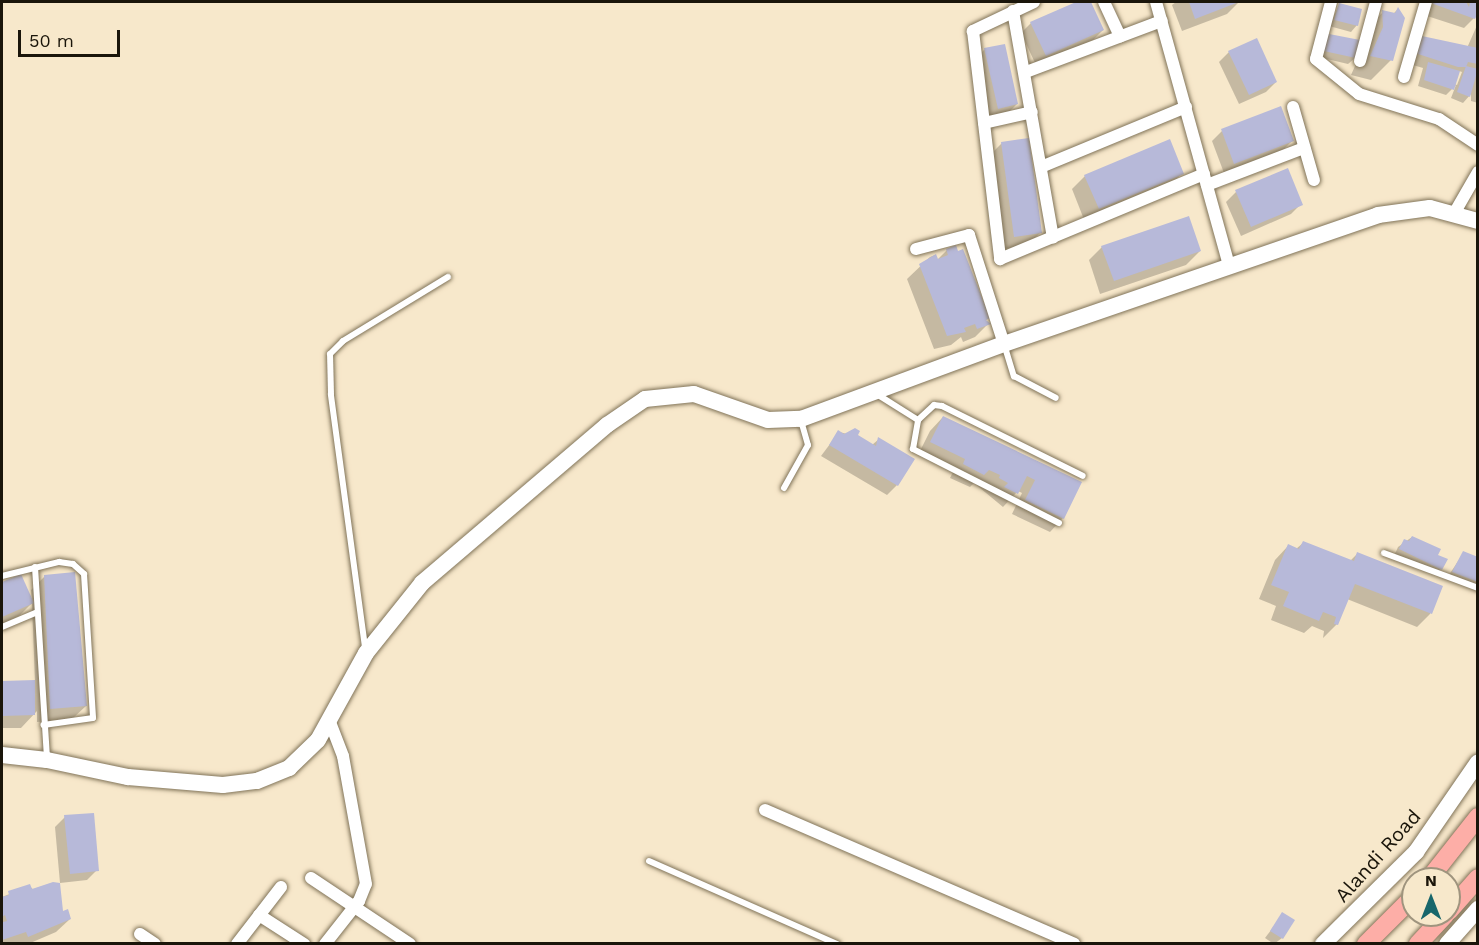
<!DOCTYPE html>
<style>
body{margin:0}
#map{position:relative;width:1479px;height:945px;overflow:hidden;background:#f7e8cb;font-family:"Work Sans",sans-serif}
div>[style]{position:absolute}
.shadow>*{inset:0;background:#0003}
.building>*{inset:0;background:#b7b9d9}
.roads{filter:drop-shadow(0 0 2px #807358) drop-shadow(0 0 2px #807358)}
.lane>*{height:6px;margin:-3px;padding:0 3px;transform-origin:3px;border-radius:3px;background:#fff}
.street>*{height:12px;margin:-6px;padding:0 6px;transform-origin:6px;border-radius:6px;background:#fff}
.secondary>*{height:16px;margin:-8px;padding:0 8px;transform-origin:8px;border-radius:8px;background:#fff}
.primary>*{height:18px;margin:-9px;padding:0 9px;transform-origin:9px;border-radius:9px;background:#fdaea7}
span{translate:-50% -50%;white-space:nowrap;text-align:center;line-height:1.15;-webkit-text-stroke:4.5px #f7e8cb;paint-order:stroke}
.street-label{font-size:20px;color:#1a150a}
.frame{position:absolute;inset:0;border:3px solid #1a150a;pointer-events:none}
.north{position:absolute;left:1401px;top:867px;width:60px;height:60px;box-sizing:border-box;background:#f7e8cb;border:2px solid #9f947e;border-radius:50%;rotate:0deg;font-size:16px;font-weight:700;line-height:24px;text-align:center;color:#1a150a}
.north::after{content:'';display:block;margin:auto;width:21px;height:27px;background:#18666b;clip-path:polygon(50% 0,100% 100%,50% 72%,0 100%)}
.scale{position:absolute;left:18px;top:30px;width:102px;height:27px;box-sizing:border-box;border:3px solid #1a150a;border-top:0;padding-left:8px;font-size:18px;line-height:21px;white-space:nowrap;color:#1a150a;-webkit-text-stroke:4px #f7e8cb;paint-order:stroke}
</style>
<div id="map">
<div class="shadow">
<div style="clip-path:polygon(1080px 2px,1090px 2px,1103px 30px,1093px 40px,1036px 65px,1021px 33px,1031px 23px)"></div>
<div style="clip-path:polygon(1176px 2px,1239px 2px,1227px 14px,1182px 31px,1172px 5px)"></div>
<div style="clip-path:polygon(1422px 2px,1478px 2px,1478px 6px,1474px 18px,1464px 28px,1418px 13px)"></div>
<div style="clip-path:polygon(1339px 5px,1357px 25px,1351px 32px,1329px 26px)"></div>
<div style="clip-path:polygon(1398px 9px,1391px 60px,1371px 80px,1351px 75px,1363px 48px,1363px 32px,1383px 12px,1393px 14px)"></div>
<div style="clip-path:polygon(evenodd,1478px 23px,1478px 103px,1471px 101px,1471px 94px,1463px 103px,1451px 98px,1456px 85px,1446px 95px,1418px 86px,1423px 68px,1406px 63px,1412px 48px,1467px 48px,1478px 23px,1459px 71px,1462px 72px,1457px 85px,1454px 84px,1459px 71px)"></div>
<div style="clip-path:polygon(1318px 41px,1359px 41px,1355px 58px,1348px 64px,1314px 56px)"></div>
<div style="clip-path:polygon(985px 49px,1017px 104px,1007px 114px,988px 118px,975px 59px)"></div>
<div style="clip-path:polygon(1229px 52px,1276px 82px,1266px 92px,1239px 104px,1219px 62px)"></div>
<div style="clip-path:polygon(1222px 131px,1292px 141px,1282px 151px,1224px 173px,1212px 141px)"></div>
<div style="clip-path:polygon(1002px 143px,1041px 232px,1027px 246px,1001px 249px,988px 157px)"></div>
<div style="clip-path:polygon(1182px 173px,1169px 187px,1085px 222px,1072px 189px,1085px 176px)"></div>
<div style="clip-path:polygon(1236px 192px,1301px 204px,1291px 214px,1241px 236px,1226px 202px)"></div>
<div style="clip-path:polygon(1102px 247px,1200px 251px,1186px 265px,1100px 294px,1089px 260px)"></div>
<div style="clip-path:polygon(947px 250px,988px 318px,985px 321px,988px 324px,975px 337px,963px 342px,961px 337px,951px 345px,934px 349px,907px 279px,930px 257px,935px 255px,937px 260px)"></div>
<div style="clip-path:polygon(943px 417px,1080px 483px,1063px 518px,1050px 532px,1012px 514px,1022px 493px,1018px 491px,1003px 507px,974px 483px,970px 487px,950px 478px,953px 472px,918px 455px,930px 431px)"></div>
<div style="clip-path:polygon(839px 432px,856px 436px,872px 445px,879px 439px,897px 485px,887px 495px,821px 456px)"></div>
<div style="clip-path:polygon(1412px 537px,1436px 556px,1441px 569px,1435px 575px,1394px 556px,1398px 547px)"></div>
<div style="clip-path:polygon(1303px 543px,1350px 561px,1357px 554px,1441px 587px,1430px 614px,1417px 627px,1347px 599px,1337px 624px,1323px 638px,1324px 631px,1312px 626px,1304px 633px,1271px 620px,1276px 606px,1259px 599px,1275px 560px,1288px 546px,1296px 549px)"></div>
<div style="clip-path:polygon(1464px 552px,1478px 559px,1478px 585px,1447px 578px)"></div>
<div style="clip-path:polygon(20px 576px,32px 602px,31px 590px,45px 576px,86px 706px,72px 719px,37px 722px,37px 711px,21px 728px,2px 728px,2px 683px,35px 682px,32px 603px,19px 616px,2px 624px,2px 584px)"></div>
<div style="clip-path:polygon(65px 817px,97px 870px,87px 880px,60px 883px,55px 827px)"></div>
<div style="clip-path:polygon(29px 886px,70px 919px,56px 932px,28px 944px,2px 944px,2px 897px)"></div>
<div style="clip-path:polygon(1283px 914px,1282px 938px,1274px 944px,1265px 938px)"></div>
</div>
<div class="building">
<div style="clip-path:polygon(1076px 2px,1091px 2px,1104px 30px,1046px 56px,1030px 22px)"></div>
<div style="clip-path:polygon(1189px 2px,1239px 2px,1195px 19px)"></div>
<div style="clip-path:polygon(1428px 2px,1466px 2px,1469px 7px,1470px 2px,1478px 2px,1478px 13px,1475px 19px)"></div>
<div style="clip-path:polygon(1339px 3px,1362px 9px,1358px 26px,1334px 20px)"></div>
<div style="clip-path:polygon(1398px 7px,1405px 18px,1393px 61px,1370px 56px,1383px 27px,1382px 10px,1395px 13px)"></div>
<div style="clip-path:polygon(1324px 33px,1360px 40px,1356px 58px,1319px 50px)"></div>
<div style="clip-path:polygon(1422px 36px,1478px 48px,1478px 64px,1468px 62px,1466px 67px,1458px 67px,1415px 53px)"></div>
<div style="clip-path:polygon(1257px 38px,1277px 82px,1249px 95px,1228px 51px)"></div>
<div style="clip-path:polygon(1005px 44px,1018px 104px,998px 109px,984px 48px)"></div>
<div style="clip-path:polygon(1428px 62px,1460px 71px,1454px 90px,1424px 80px)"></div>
<div style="clip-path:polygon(1466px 66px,1478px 69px,1470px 97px,1457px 92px)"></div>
<div style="clip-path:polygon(1281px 106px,1294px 141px,1234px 164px,1221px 129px)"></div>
<div style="clip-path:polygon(1029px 138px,1042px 233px,1014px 237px,1001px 142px)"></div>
<div style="clip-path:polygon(1170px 139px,1184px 174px,1099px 209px,1084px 175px)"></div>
<div style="clip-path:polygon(1288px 168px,1303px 205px,1251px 227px,1235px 190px)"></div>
<div style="clip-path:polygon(1189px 216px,1201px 251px,1114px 281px,1101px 246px)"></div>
<div style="clip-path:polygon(956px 245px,958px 251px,963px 249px,990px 318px,986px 320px,991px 324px,977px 329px,975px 324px,964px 328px,966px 332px,947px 336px,919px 264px,936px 254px,938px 259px,948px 255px,946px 249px)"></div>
<div style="clip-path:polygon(943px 416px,1082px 482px,1064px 519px,1025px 500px,1035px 480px,1027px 476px,1018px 494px,1004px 487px,1008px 483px,999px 478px,1000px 475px,989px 470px,984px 475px,963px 464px,965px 459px,930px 442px)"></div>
<div style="clip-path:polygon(855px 428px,860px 431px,858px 435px,876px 446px,878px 437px,915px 459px,898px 486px,829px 445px,838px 430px,844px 434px)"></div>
<div style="clip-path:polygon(1412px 536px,1441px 549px,1438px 555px,1448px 559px,1442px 570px,1399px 549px,1404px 539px,1409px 541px)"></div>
<div style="clip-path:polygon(1303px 541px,1354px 561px,1357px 552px,1443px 586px,1432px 614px,1355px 584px,1338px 625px,1334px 624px,1336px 617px,1323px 612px,1319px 621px,1283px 606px,1289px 592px,1271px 585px,1288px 544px,1299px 549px)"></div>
<div style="clip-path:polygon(1463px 551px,1478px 557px,1478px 582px,1452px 572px)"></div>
<div style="clip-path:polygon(75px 572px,87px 706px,50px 709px,44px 575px)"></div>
<div style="clip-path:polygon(21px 574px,34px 603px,2px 617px,2px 582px)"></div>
<div style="clip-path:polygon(35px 680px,35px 715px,2px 716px,2px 681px)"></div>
<div style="clip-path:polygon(94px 813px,99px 871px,70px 874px,64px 815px)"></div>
<div style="clip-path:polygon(53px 882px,60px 883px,63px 911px,68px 909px,71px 919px,28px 937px,26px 932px,2px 940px,3px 922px,7px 921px,5px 915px,2px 917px,2px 897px,9px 895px,8px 891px,30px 884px,32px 889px)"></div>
<div style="clip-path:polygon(1282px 912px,1295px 920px,1283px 939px,1270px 931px)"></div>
</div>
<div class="roads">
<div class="lane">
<div style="left:1004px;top:344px;width:34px;rotate:73deg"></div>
<div style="left:1014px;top:376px;width:47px;rotate:27.6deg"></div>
<div style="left:875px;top:393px;width:51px;rotate:32.1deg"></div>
<div style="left:784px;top:488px;width:49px;rotate:-60.8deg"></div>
<div style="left:808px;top:445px;width:26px;rotate:-106deg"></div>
<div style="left:1059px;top:523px;width:164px;rotate:-153.1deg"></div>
<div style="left:913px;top:449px;width:29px;rotate:-80deg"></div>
<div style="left:918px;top:420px;width:22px;rotate:-43deg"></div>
<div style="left:934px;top:405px;width:8px;rotate:7deg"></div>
<div style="left:942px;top:406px;width:157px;rotate:26.4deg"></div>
<div style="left:1384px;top:553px;width:100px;rotate:20.4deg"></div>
<div style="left:35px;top:567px;width:192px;rotate:86.4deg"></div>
<div style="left:2px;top:576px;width:59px;rotate:-13.8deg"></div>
<div style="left:59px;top:562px;width:14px;rotate:8deg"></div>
<div style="left:73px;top:564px;width:15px;rotate:42deg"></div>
<div style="left:84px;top:574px;width:144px;rotate:86.4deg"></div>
<div style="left:93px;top:718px;width:50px;rotate:172deg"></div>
<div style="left:2px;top:627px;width:38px;rotate:-23deg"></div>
<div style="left:365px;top:647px;width:255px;rotate:-97.7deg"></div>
<div style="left:331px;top:394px;width:40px;rotate:-91.4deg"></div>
<div style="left:330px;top:354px;width:18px;rotate:-45deg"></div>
<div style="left:343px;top:341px;width:123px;rotate:-31.4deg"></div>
<div style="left:649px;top:861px;width:206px;rotate:23.8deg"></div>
</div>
<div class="street">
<div style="left:1034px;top:2px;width:68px;rotate:154.6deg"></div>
<div style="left:973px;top:31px;width:230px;rotate:83.2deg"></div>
<div style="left:1000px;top:259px;width:221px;rotate:-22.6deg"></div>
<div style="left:1104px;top:2px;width:38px;rotate:65deg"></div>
<div style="left:1156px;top:2px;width:274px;rotate:74.5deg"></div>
<div style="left:1331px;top:2px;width:59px;rotate:104.7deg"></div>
<div style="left:1316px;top:59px;width:55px;rotate:39.1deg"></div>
<div style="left:1359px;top:94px;width:84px;rotate:17.4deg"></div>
<div style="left:1439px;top:119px;width:47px;rotate:33.7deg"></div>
<div style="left:1013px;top:11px;width:230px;rotate:80deg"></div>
<div style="left:1360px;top:61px;width:61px;rotate:-74.8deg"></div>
<div style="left:1026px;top:72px;width:145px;rotate:-20.6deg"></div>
<div style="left:1404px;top:77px;width:78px;rotate:-73.7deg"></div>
<div style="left:1293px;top:107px;width:76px;rotate:74deg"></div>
<div style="left:984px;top:123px;width:49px;rotate:-12.9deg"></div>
<div style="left:1041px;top:167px;width:157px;rotate:-22.5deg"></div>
<div style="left:1207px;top:185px;width:104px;rotate:-20.9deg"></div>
<div style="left:1455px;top:212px;width:46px;rotate:-60.1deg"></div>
<div style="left:916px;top:249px;width:55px;rotate:-14.8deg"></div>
<div style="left:969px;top:235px;width:114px;rotate:72.2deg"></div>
<div style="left:765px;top:810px;width:337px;rotate:23.4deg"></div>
<div style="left:311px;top:878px;width:119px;rotate:33.7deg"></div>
<div style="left:259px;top:915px;width:54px;rotate:32.8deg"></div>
<div style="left:140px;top:934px;width:18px;rotate:34deg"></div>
<div style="left:237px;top:944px;width:72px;rotate:-52.3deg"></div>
<div style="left:325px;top:944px;width:55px;rotate:-51.7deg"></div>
<div style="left:359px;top:901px;width:18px;rotate:-68deg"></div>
<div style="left:366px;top:884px;width:130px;rotate:-100.2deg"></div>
<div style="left:343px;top:756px;width:39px;rotate:-111deg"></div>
</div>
<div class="secondary">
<div style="left:2px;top:755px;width:45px;rotate:6.3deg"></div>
<div style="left:47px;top:760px;width:83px;rotate:11.9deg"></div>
<div style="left:128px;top:777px;width:95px;rotate:4.8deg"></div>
<div style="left:223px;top:785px;width:34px;rotate:-7deg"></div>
<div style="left:257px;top:781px;width:35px;rotate:-22deg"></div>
<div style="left:289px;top:768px;width:40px;rotate:-44deg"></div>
<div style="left:318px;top:740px;width:99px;rotate:-61.1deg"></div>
<div style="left:366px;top:653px;width:90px;rotate:-51.3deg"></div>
<div style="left:422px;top:583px;width:243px;rotate:-40.5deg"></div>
<div style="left:607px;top:425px;width:46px;rotate:-34.4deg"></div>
<div style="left:645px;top:399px;width:49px;rotate:-5.8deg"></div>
<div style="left:694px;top:394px;width:78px;rotate:19.4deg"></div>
<div style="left:768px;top:420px;width:33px;rotate:-2deg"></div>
<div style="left:801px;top:419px;width:216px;rotate:-20.3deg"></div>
<div style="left:1004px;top:344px;width:396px;rotate:-19deg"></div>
<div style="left:1378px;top:215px;width:52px;rotate:-7.7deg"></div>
<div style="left:1430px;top:208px;width:50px;rotate:15.2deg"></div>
<div style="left:1323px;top:944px;width:131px;rotate:-44.7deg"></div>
<div style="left:1416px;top:852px;width:109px;rotate:-55.4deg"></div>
<div style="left:1447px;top:944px;width:47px;rotate:-48.5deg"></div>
</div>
<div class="primary">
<div style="left:1429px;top:879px;width:79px;rotate:-51.7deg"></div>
<div style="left:1449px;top:911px;width:44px;rotate:-48.7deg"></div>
<div style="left:1366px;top:944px;width:66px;rotate:-45deg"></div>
<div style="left:1418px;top:944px;width:40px;rotate:-47deg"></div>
</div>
</div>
<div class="street-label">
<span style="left:1378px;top:856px;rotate:-48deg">Alandi Road</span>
</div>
<div class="frame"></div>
<div class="north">N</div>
<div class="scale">50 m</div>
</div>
